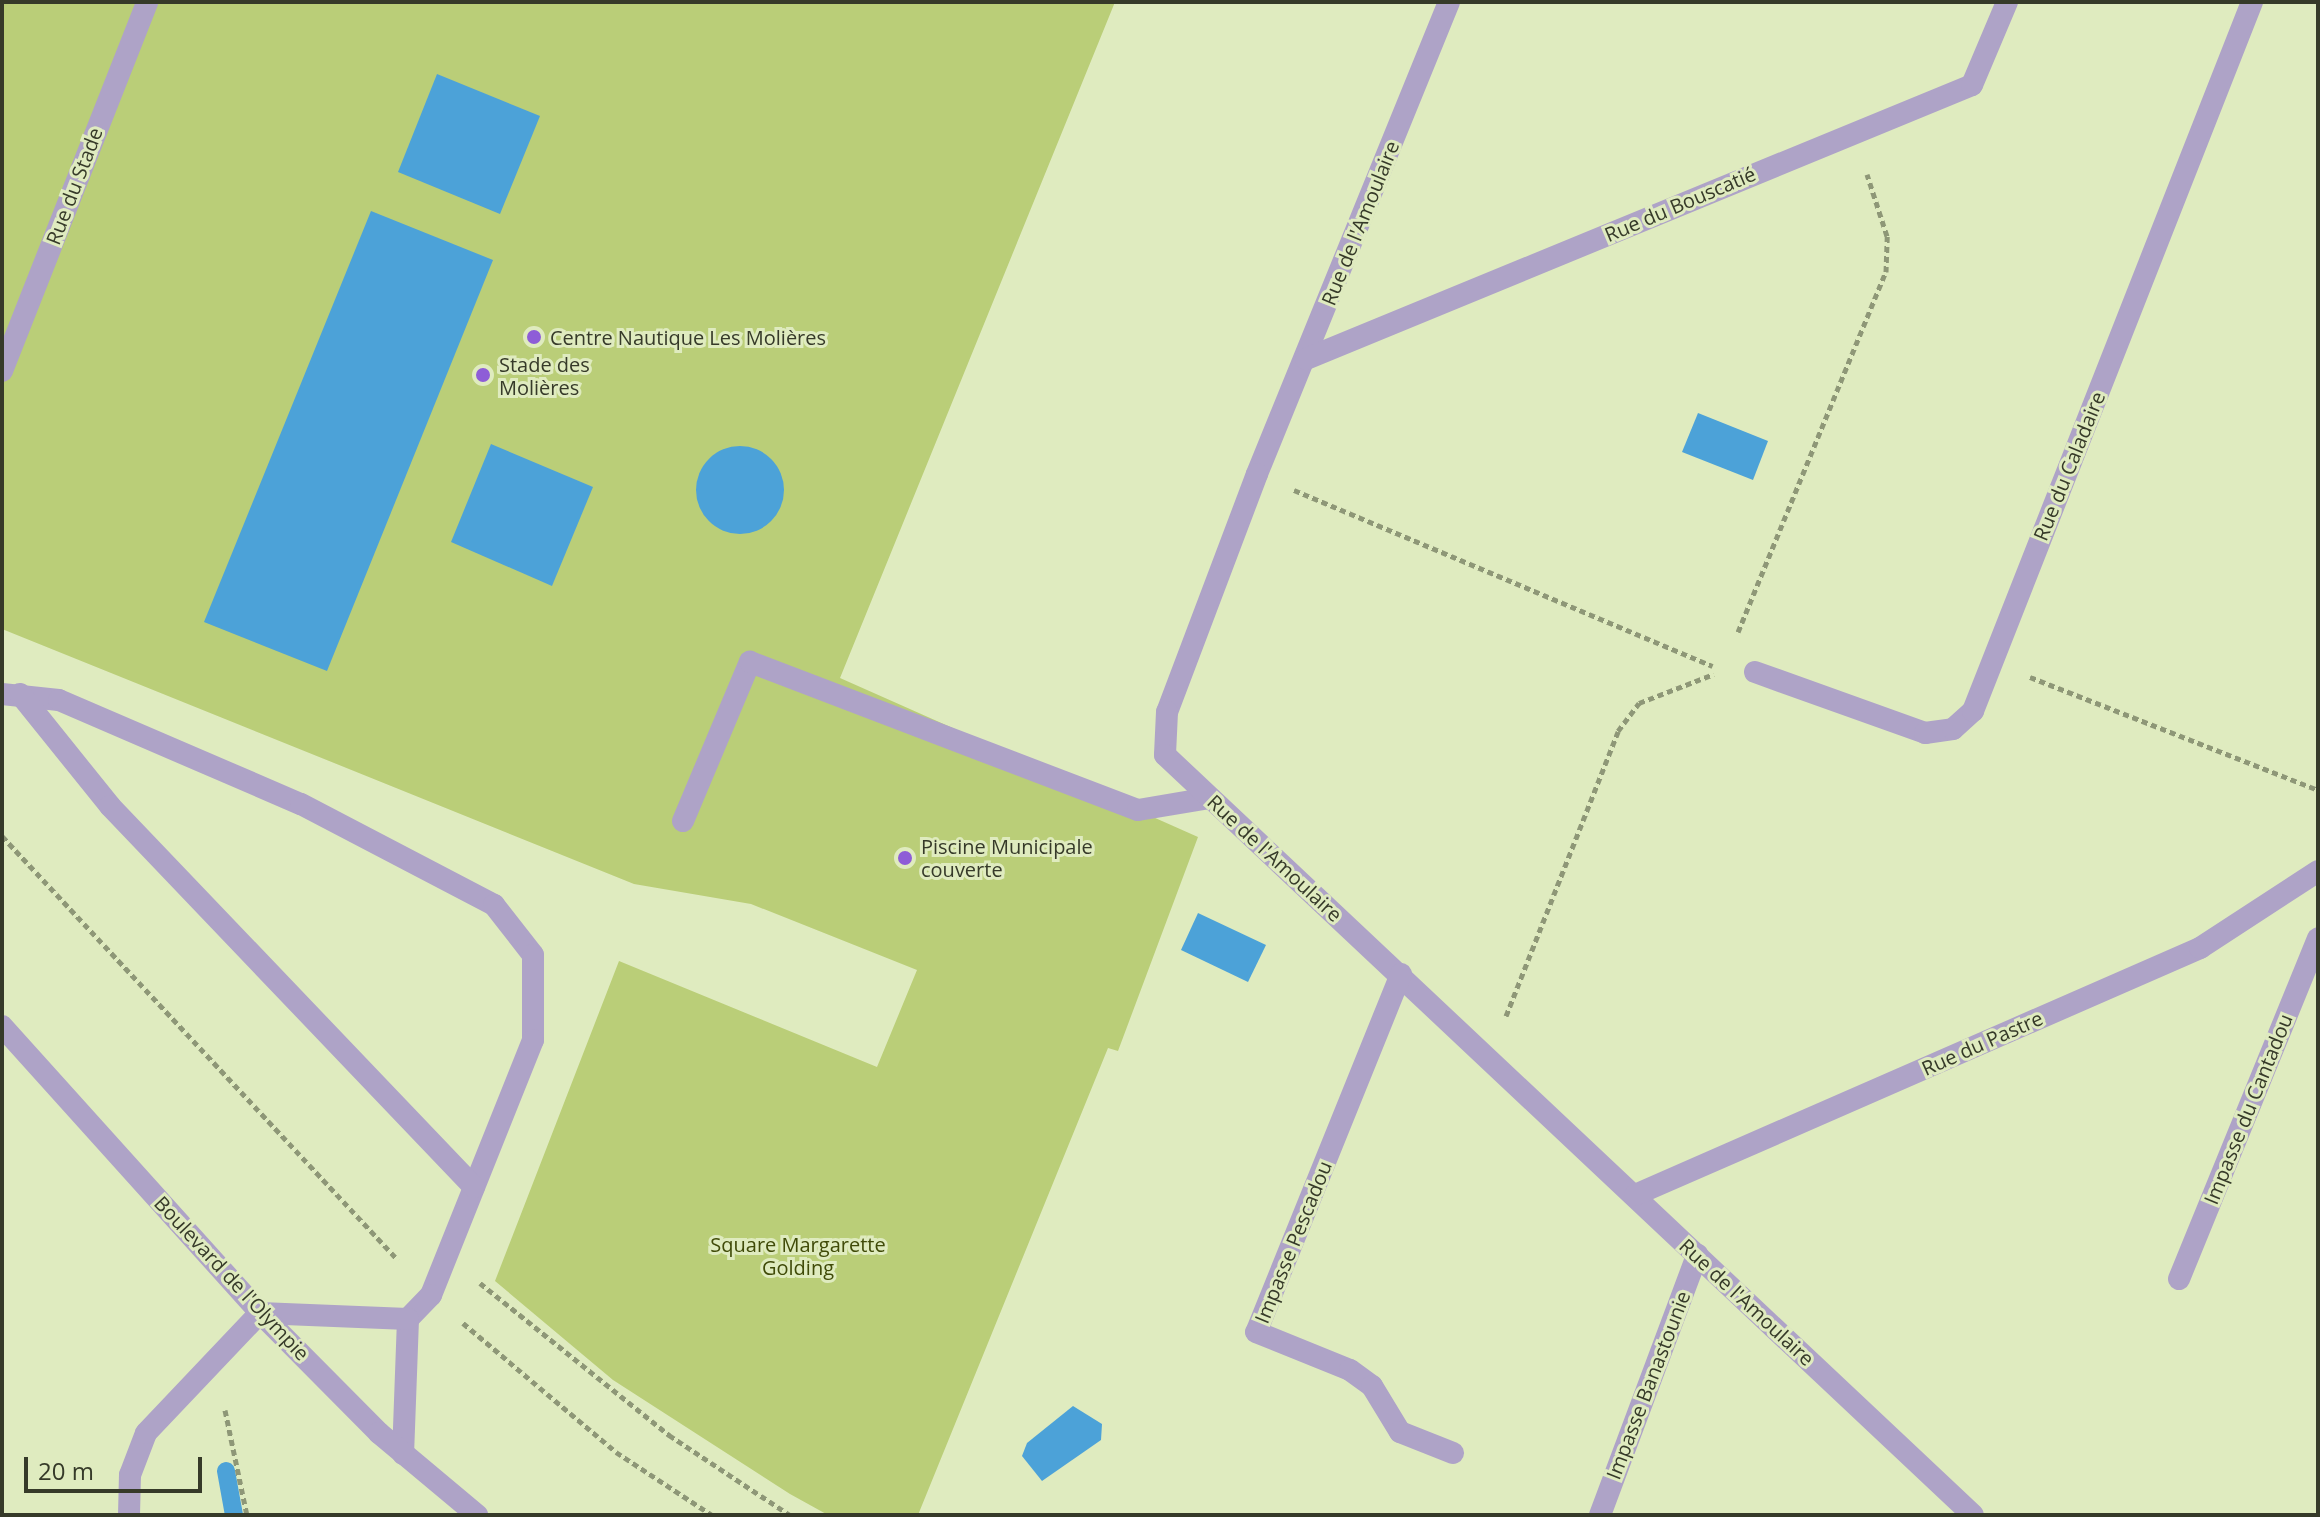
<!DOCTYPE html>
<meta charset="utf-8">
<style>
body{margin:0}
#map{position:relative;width:2320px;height:1517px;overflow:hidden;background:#dfebbf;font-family:"Open Sans",sans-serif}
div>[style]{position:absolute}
.green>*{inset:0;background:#bace78}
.water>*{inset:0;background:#4ca2d8}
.round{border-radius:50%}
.stream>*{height:18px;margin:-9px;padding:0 9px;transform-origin:9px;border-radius:9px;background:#4ca2d8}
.path>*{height:5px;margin-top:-2.5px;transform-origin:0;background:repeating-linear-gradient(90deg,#8e9777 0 6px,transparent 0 10px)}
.service>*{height:22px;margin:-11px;padding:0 11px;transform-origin:11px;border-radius:11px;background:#aea3c7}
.minor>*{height:22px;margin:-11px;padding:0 11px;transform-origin:11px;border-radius:11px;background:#aea3c7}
.dots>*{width:22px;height:22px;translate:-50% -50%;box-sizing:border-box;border:4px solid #dfebbf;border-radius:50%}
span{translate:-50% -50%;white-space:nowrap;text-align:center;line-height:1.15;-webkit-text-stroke:6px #dfebbf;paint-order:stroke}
.street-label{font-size:20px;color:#363a29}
.poi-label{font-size:20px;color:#363a29}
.left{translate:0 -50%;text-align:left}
.park-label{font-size:20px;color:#404b08}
.frame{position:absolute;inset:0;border:4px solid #363a29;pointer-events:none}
.scale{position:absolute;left:24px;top:1457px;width:178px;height:36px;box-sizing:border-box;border:4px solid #363a29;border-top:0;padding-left:10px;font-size:24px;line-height:28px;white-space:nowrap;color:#363a29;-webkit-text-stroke:6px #dfebbf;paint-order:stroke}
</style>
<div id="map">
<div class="green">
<div style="clip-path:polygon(2px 2px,1115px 2px,840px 678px,1198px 837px,1118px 1051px,1108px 1048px,918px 1515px,828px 1515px,790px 1494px,613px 1380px,495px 1281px,619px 961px,877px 1067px,917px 970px,751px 904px,634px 884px,2px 629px)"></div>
</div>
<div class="water">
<div style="clip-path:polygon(437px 74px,540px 116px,500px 214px,398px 172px)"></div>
<div style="clip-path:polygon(371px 211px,493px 260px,327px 671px,204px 622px)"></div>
<div style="clip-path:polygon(1698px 413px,1768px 441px,1753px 480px,1682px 452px)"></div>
<div style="clip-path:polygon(491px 444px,593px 487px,552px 586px,451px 542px)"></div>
<div class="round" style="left:696px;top:446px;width:88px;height:88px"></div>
<div style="clip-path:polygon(1198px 913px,1266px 945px,1248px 982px,1181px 950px)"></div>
<div style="clip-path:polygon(1073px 1406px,1102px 1424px,1101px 1440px,1042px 1481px,1022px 1456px,1027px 1443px)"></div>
</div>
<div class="stream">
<div style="left:226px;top:1471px;width:45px;rotate:79.7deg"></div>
</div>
<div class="path">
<div style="left:1294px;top:490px;width:454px;rotate:22.8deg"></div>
<div style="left:1738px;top:632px;width:389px;rotate:-67.7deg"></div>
<div style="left:1886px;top:272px;width:36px;rotate:-88deg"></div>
<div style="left:1887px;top:236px;width:65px;rotate:-107.9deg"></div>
<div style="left:2030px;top:677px;width:309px;rotate:21.4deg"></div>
<div style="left:2px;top:836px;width:580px;rotate:46.96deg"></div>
<div style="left:1506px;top:1016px;width:306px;rotate:-68.5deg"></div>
<div style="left:1618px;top:731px;width:35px;rotate:-53deg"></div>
<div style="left:1639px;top:703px;width:80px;rotate:-21.1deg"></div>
<div style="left:480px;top:1283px;width:243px;rotate:38.8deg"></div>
<div style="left:669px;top:1435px;width:145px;rotate:33.5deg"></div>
<div style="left:463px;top:1323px;width:200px;rotate:40.1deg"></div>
<div style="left:616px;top:1452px;width:115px;rotate:33.3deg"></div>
<div style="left:225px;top:1410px;width:107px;rotate:78.2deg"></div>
</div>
<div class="service">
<div style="left:2px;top:371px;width:396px;rotate:-68.5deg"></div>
<div style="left:2px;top:694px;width:57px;rotate:6deg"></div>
<div style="left:59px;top:700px;width:263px;rotate:23.3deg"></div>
<div style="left:301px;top:804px;width:218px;rotate:27.6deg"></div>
<div style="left:494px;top:905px;width:63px;rotate:52deg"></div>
<div style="left:533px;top:955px;width:85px;rotate:90deg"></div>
<div style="left:533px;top:1040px;width:275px;rotate:111.8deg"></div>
<div style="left:431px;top:1295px;width:33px;rotate:134deg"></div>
<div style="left:408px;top:1319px;width:135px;rotate:92.1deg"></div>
<div style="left:20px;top:694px;width:144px;rotate:51.2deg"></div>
<div style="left:110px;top:806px;width:527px;rotate:46.31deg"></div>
<div style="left:683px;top:821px;width:173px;rotate:-67.2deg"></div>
<div style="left:750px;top:662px;width:415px;rotate:20.9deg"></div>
<div style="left:1138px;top:810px;width:73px;rotate:-9.5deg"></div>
<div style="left:129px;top:1515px;width:40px;rotate:-88.6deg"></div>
<div style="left:130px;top:1475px;width:45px;rotate:-69.1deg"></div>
<div style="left:146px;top:1433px;width:166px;rotate:-46.5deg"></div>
<div style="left:260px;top:1313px;width:148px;rotate:2.3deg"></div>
</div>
<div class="minor">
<div style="left:1449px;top:2px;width:510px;rotate:112.14deg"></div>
<div style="left:1257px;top:474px;width:254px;rotate:110.7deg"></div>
<div style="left:1167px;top:712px;width:43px;rotate:92.7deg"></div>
<div style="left:1165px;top:755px;width:1109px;rotate:43.25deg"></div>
<div style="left:1306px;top:359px;width:720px;rotate:-22.36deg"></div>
<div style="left:1972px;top:85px;width:90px;rotate:-67.1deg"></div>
<div style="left:1755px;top:672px;width:181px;rotate:19.7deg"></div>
<div style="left:1925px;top:733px;width:28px;rotate:-8deg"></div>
<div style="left:1953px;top:729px;width:27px;rotate:-42deg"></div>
<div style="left:1973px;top:711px;width:762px;rotate:-68.52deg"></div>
<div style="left:1401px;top:974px;width:386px;rotate:112deg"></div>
<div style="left:1256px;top:1332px;width:101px;rotate:22deg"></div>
<div style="left:1350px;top:1370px;width:27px;rotate:36deg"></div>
<div style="left:1372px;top:1386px;width:54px;rotate:58.7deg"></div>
<div style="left:1400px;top:1432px;width:57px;rotate:21.6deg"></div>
<div style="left:2px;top:1026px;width:386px;rotate:48deg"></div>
<div style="left:260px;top:1313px;width:169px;rotate:45.2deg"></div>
<div style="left:379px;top:1433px;width:128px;rotate:39.9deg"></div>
<div style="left:1635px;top:1195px;width:617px;rotate:-23.61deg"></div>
<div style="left:2200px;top:948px;width:141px;rotate:-33.1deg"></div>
<div style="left:2179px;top:1279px;width:368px;rotate:-67.8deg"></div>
<div style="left:1600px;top:1515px;width:278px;rotate:-69.5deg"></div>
</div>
<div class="dots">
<div style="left:534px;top:337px;background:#8e5dd7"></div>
<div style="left:483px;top:375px;background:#8e5dd7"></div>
<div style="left:905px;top:858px;background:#8e5dd7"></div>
</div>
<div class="street-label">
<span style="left:74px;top:186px;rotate:-69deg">Rue du Stade</span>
<span style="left:1680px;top:204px;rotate:-23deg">Rue du Bouscatié</span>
<span style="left:1360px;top:223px;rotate:-68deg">Rue de l'Amoulaire</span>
<span style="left:2069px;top:466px;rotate:-68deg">Rue du Caladaire</span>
<span style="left:1275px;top:858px;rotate:43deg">Rue de l'Amoulaire</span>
<span style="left:1982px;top:1043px;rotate:-24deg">Rue du Pastre</span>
<span style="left:2248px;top:1109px;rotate:-68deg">Impasse du Cantadou</span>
<span style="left:1293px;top:1242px;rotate:-68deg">Impasse Pescadou</span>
<span style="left:232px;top:1278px;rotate:47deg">Boulevard de l'Olympie</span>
<span style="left:1747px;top:1302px;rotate:43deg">Rue de l'Amoulaire</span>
<span style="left:1648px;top:1385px;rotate:-69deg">Impasse Banastounie</span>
</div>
<div class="poi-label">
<span class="left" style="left:550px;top:337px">Centre Nautique Les Molières</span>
<span class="left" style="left:499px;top:376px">Stade des<br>Molières</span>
<span class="left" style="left:921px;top:858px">Piscine Municipale<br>couverte</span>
</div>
<div class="park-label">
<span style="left:798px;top:1256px">Square Margarette<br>Golding</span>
</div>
<div class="frame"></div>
<div class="scale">20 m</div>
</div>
